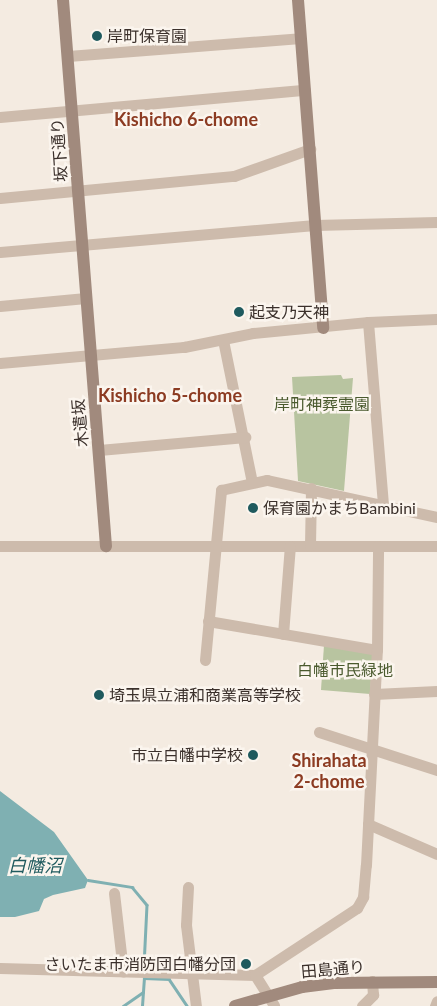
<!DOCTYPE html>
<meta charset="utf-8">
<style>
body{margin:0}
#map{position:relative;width:437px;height:1006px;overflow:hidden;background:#f4ebe1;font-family:Lato,"Noto Sans JP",sans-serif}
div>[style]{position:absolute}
.green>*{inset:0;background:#b8c4a0}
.water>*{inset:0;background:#7fb0b2}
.stream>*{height:2.5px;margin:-1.25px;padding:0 1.25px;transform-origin:1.25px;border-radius:1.25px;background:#7fb0b2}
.street>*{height:11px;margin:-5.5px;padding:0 5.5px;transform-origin:5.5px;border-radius:5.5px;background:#cdbbac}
.secondary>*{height:12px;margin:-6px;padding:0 6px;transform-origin:6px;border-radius:6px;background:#a18a7d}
.dots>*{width:14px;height:14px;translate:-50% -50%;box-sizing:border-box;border:2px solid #fbf5ee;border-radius:50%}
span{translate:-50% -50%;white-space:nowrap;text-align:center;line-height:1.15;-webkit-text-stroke:5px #fbf5ee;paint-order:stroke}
.poi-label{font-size:16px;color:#3b302b}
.left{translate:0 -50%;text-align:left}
.right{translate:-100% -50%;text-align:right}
.street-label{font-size:16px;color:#3b302b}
.park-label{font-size:16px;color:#4a5a2e}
.neighbourhood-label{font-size:18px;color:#8c3b22;font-weight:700}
.water-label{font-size:18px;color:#1f5a5e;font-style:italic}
</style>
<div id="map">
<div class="green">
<div style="clip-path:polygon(341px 375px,343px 379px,353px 378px,344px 491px,298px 481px,292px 377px)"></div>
<div style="clip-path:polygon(324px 645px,373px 653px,370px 694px,321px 690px)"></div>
</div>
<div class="water">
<div style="clip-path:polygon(0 791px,54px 832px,88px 880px,85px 888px,53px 895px,44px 899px,39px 911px,15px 917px,0 917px)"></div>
</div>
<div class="stream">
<div style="left:88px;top:880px;width:45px;rotate:9deg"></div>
<div style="left:132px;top:887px;width:23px;rotate:50deg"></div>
<div style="left:147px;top:905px;width:61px;rotate:92.8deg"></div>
<div style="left:144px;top:978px;width:25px;rotate:2deg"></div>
<div style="left:169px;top:979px;width:32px;rotate:56deg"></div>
<div style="left:123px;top:1006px;width:24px;rotate:-35deg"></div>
<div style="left:142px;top:1006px;width:28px;rotate:-86deg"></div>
</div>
<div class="street">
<div style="left:68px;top:56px;width:233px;rotate:-4.4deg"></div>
<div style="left:0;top:117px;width:306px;rotate:-5.1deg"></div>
<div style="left:0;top:198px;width:235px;rotate:-5.4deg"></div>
<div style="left:234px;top:176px;width:81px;rotate:-19.6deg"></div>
<div style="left:0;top:252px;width:316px;rotate:-4.9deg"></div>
<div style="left:315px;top:225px;width:122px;rotate:-1.4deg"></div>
<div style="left:0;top:306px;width:86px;rotate:-5.3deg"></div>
<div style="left:368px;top:322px;width:183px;rotate:85.3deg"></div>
<div style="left:223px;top:340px;width:145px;rotate:78.5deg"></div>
<div style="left:0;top:363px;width:185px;rotate:-5deg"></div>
<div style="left:184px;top:347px;width:70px;rotate:-11.5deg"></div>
<div style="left:253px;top:333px;width:116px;rotate:-5.5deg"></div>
<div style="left:368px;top:322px;width:69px;rotate:-2.5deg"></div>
<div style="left:99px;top:450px;width:147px;rotate:-5.1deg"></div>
<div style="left:0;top:546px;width:437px"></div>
<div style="left:310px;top:546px;width:58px;rotate:-89deg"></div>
<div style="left:208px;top:621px;width:171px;rotate:9.7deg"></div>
<div style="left:283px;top:634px;width:88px;rotate:-85.5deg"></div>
<div style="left:205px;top:660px;width:171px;rotate:-84.6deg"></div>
<div style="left:221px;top:490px;width:47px;rotate:-12.3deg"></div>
<div style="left:267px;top:480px;width:174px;rotate:12.3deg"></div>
<div style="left:374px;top:694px;width:63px;rotate:-2.7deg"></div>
<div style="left:319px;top:732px;width:124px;rotate:17.9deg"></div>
<div style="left:368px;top:824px;width:75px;rotate:23.5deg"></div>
<div style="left:188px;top:887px;width:38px;rotate:93deg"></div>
<div style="left:186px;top:925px;width:82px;rotate:83deg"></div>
<div style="left:114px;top:893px;width:79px;rotate:83.4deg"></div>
<div style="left:0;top:968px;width:255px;rotate:1.6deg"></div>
<div style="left:255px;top:975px;width:122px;rotate:-33.3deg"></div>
<div style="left:357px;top:908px;width:13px;rotate:-61deg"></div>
<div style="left:363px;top:897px;width:32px;rotate:-85deg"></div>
<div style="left:366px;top:865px;width:215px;rotate:-87.1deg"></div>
<div style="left:377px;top:650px;width:104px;rotate:-89.4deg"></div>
<div style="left:255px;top:975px;width:36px;rotate:58deg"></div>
<div style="left:362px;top:1006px;width:16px;rotate:-45deg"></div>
<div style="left:373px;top:995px;width:14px;rotate:-94deg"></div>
<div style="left:435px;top:1006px;width:5px;rotate:-68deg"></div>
</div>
<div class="secondary">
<div style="left:63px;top:0;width:548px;rotate:85.5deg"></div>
<div style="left:298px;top:0;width:329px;rotate:85.6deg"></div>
<div style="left:235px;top:1006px;width:70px;rotate:-15.8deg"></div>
<div style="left:302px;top:987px;width:32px;rotate:-7deg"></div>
<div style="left:334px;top:983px;width:103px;rotate:-0.6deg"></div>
</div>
<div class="dots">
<div style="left:97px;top:36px;background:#1f5a5e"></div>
<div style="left:239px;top:312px;background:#1f5a5e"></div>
<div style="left:253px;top:508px;background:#1f5a5e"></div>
<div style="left:99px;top:695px;background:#1f5a5e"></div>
<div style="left:253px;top:755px;background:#1f5a5e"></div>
<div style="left:246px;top:964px;background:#1f5a5e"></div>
</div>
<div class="poi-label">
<span class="left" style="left:107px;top:36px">岸町保育園</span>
<span class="left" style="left:249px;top:312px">起支乃天神</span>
<span class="left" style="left:263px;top:508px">保育園かまちBambini</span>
<span class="left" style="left:109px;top:695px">埼玉県立浦和商業高等学校</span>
<span class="right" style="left:243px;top:755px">市立白幡中学校</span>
<span class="right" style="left:236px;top:964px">さいたま市消防団白幡分団</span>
</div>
<div class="street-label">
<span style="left:59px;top:150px;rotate:-94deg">坂下通り</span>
<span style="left:80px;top:423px;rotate:-95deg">木遣坂</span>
<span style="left:333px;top:969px;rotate:-5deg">田島通り</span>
</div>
<div class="park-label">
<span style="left:322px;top:404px">岸町神葬霊園</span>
<span style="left:345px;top:670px">白幡市民緑地</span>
</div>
<div class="neighbourhood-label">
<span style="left:186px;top:119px">Kishicho 6-chome</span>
<span style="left:170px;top:395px">Kishicho 5-chome</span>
<span style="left:329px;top:771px">Shirahata<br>2-chome</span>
</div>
<div class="water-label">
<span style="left:35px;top:865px">白幡沼</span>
</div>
</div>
